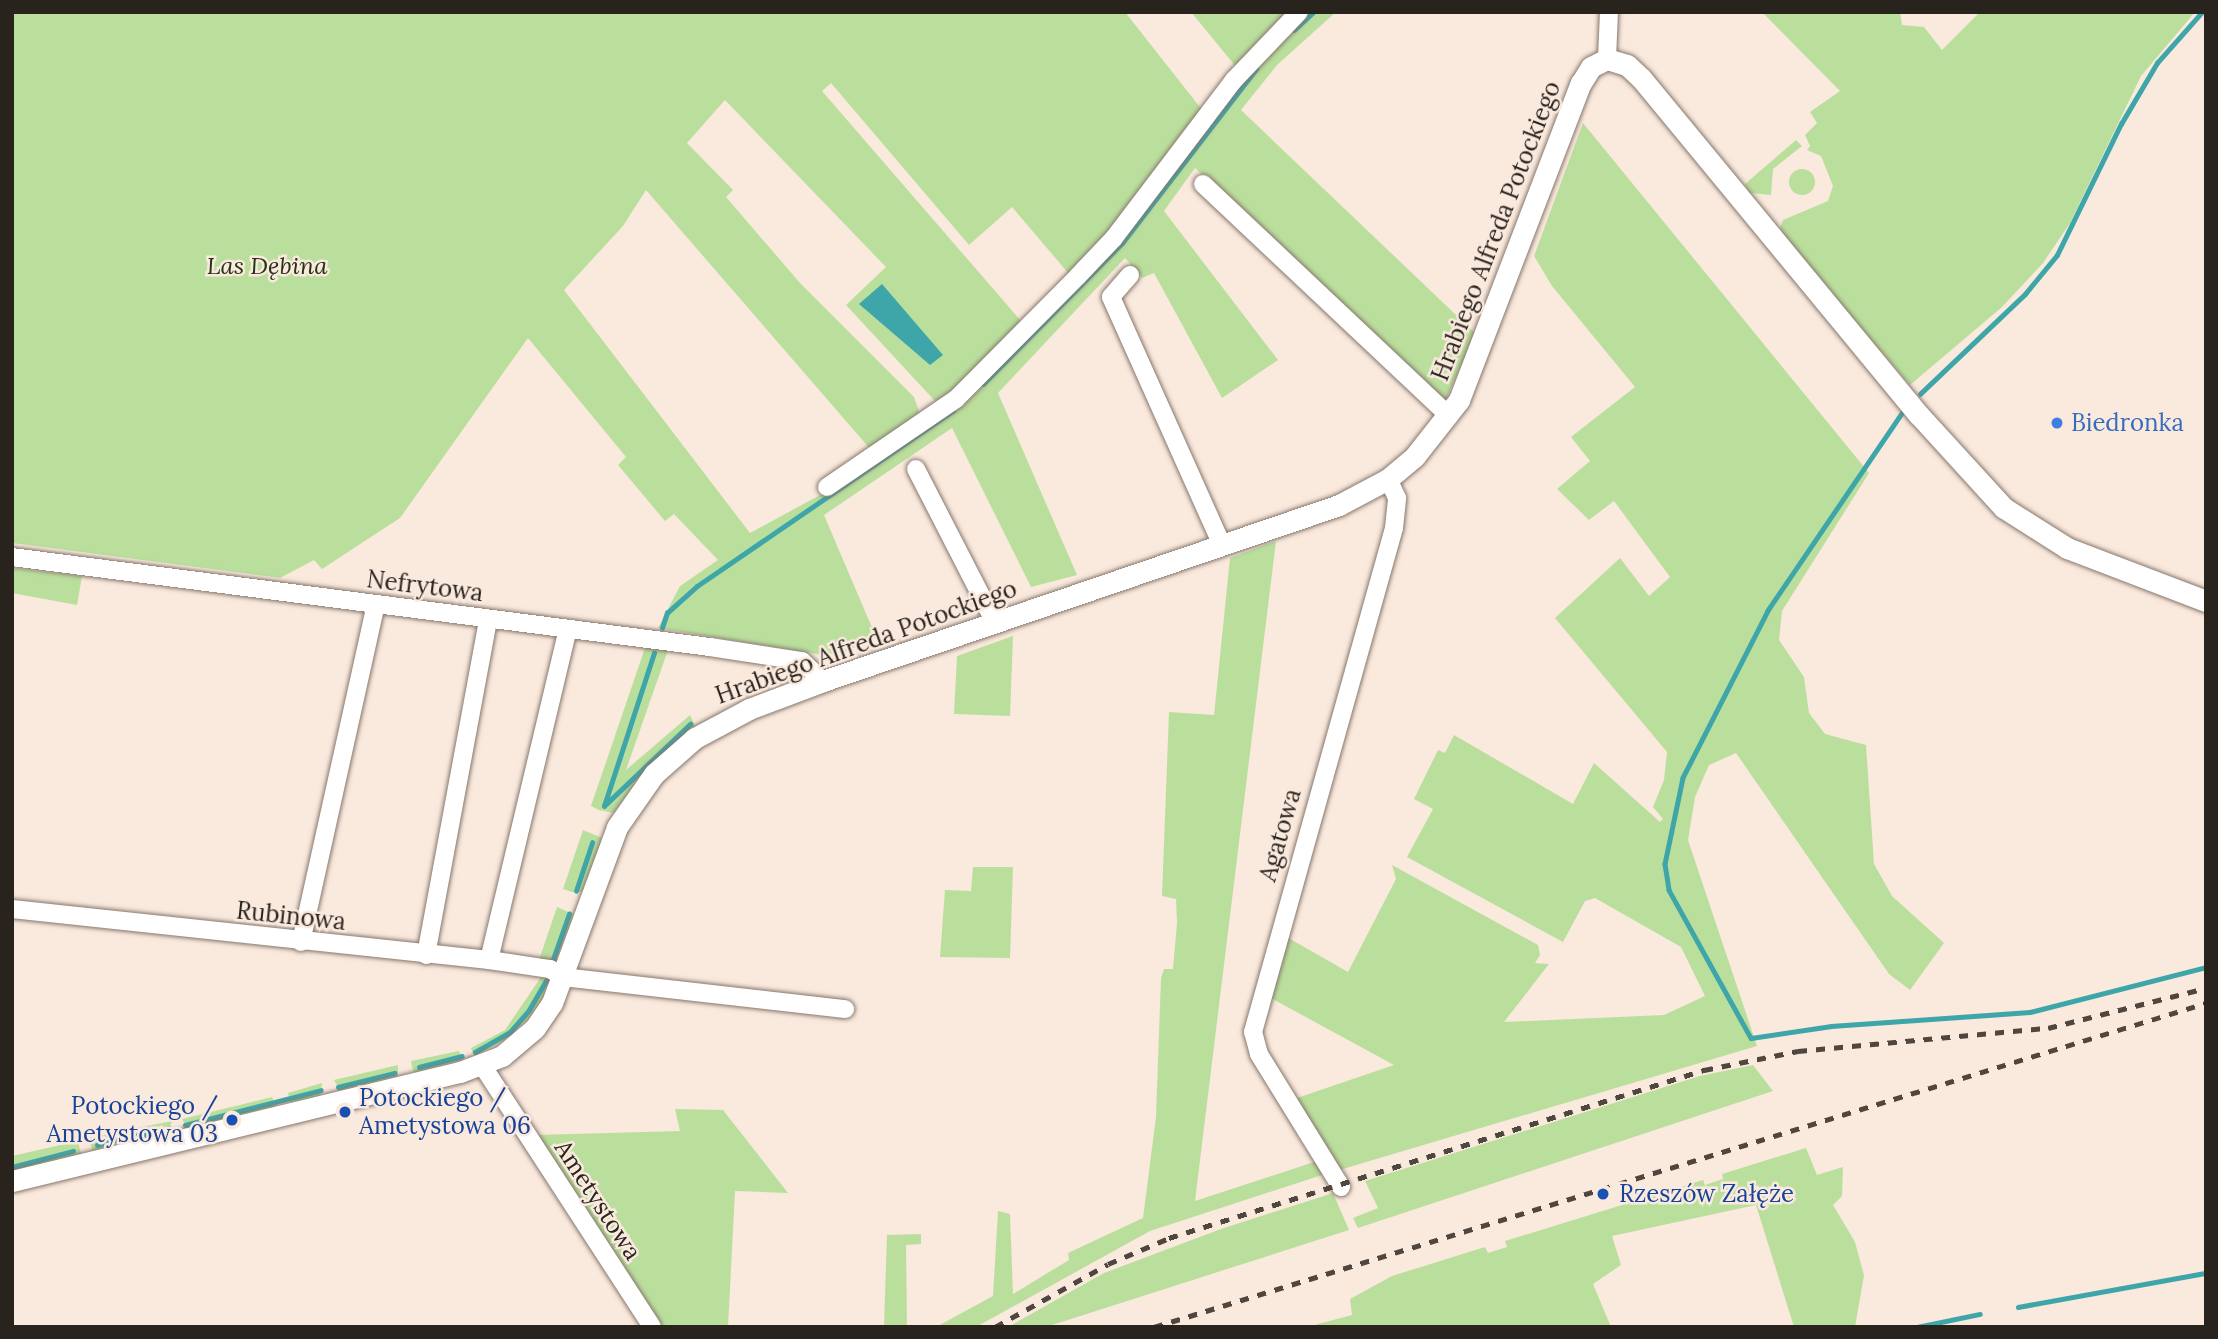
<!DOCTYPE html>
<meta charset="utf-8">
<style>
body{margin:0}
#map{position:relative;width:2218px;height:1339px;overflow:hidden;background:#fae9dd;font-family:Lora,serif}
div>[style]{position:absolute}
.green>*{inset:0;background:#badf9d}
.round{border-radius:50%}
.water>*{inset:0;background:#3ea6a9}
.stream>*{height:4.5px;margin:-2.25px;padding:0 2.25px;transform-origin:2.25px;border-radius:2.25px;background:#3ea6a9}
.roads{filter:drop-shadow(0 0 2px #86776c) drop-shadow(0 0 2px #86776c)}
.minor>*{height:18px;margin:-9px;padding:0 9px;transform-origin:9px;border-radius:9px;background:#fff}
.tertiary>*{height:21px;margin:-10.5px;padding:0 10.5px;transform-origin:10.5px;border-radius:10.5px;background:#fff}
.rail>*{height:4.5px;margin-top:-2.25px;transform-origin:0;background:repeating-linear-gradient(90deg,#4e463f 0 9px,transparent 0 18px)}
.dots>*{width:19px;height:19px;translate:-50% -50%;box-sizing:border-box;border:4px solid #fae9dd;border-radius:50%}
span{translate:-50% -50%;white-space:nowrap;text-align:center;line-height:1.15;-webkit-text-stroke:5px #fae9dd;paint-order:stroke}
.street-label{font-size:24px;color:#29231e}
.park-label{font-size:24px;color:#233413;font-style:italic}
.shop-label{font-size:24px;color:#366cbe}
.left{translate:0 -50%;text-align:left}
.transit-label{font-size:24px;color:#164399}
.right{translate:-100% -50%;text-align:right}
.frame{position:absolute;inset:0;border:14px solid #29231e;pointer-events:none}
</style>
<div id="map">
<div class="green">
<div style="clip-path:polygon(12px 12px,1125px 12px,1203px 111px,1114px 226px,1069px 274px,1012px 207px,969px 245px,831px 83px,822px 91px,1021px 321px,953px 393px,935px 401px,846px 305px,886px 267px,725px 100px,687px 143px,733px 190px,726px 197px,800px 283px,914px 397px,920px 414px,871px 450px,646px 190px,623px 226px,564px 290px,750px 533px,833px 488px,970px 391px,1087px 276px,1239px 82px,1306px 12px,1336px 12px,1277px 65px,1241px 110px,1476px 334px,1444px 403px,1195px 168px,1164px 211px,1278px 360px,1222px 398px,1154px 273px,1142px 278px,1125px 258px,998px 393px,1077px 575px,1031px 587px,952px 428px,824px 515px,876px 637px,842px 653px,823px 655px,658px 628px,680px 586px,718px 560px,674px 514px,665px 521px,618px 465px,626px 457px,528px 338px,400px 518px,322px 569px,314px 560px,280px 578px,12px 543px)"></div>
<div style="clip-path:polygon(1191px 12px,1290px 12px,1237px 68px)"></div>
<div style="clip-path:polygon(1762px 12px,1900px 12px,1902px 25px,1924px 27px,1942px 50px,1980px 12px,2195px 12px,2141px 76px,2070px 223px,2043px 263px,2002px 307px,1910px 385px,1786px 241px,1780px 228px,1783px 220px,1828px 201px,1833px 186px,1821px 156px,1807px 150px,1810px 146px,1805px 135px,1817px 123px,1810px 112px,1840px 91px)"></div>
<div style="clip-path:polygon(1583px 123px,1869px 473px,1782px 611px,1779px 640px,1804px 677px,1809px 713px,1825px 734px,1866px 745px,1874px 864px,1892px 896px,1944px 943px,1910px 990px,1889px 974px,1736px 753px,1709px 765px,1695px 797px,1688px 840px,1757px 1046px,1336px 1171px,1294px 1099px,1394px 1065px,1269px 997px,1285px 936px,1348px 972px,1396px 879px,1392px 865px,1538px 945px,1540px 955px,1535px 963px,1549px 964px,1504px 1022px,1664px 1015px,1705px 996px,1681px 947px,1595px 898px,1585px 901px,1563px 942px,1407px 857px,1433px 809px,1414px 799px,1438px 750px,1445px 753px,1454px 735px,1573px 804px,1594px 763px,1660px 822px,1663px 819px,1653px 807px,1664px 780px,1667px 752px,1555px 618px,1620px 558px,1649px 596px,1670px 577px,1614px 501px,1589px 520px,1557px 489px,1590px 461px,1571px 437px,1635px 387px,1552px 286px,1534px 256px)"></div>
<div style="clip-path:polygon(1796px 140px,1802px 146px,1773px 169px,1771px 195px,1750px 193px,1745px 184px)"></div>
<div class="round" style="left:1789px;top:169px;width:26px;height:26px"></div>
<div style="clip-path:polygon(1276px 541px,1195px 1201px,1317px 1161px,1325px 1174px,1150px 1231px,976px 1327px,936px 1327px,993px 1296px,998px 1211px,1010px 1214px,1013px 1294px,1069px 1260px,1068px 1253px,1143px 1218px,1156px 1117px,1161px 978px,1164px 969px,1173px 969px,1177px 923px,1176px 899px,1162px 896px,1169px 712px,1214px 715px,1230px 558px)"></div>
<div style="clip-path:polygon(12px 568px,82px 576px,77px 605px,12px 593px)"></div>
<div style="clip-path:polygon(1013px 636px,1010px 716px,954px 714px,957px 656px)"></div>
<div style="clip-path:polygon(646px 645px,669px 647px,626px 770px,690px 715px,696px 728px,644px 773px,613px 813px,599px 810px,591px 806px)"></div>
<div style="clip-path:polygon(583px 830px,602px 838px,582px 892px,572px 892px,563px 889px)"></div>
<div style="clip-path:polygon(973px 867px,1013px 867px,1010px 958px,940px 957px,945px 890px,971px 891px)"></div>
<div style="clip-path:polygon(557px 907px,575px 915px,559px 962px,549px 963px,539px 960px)"></div>
<div style="clip-path:polygon(541px 977px,550px 980px,550px 987px,533px 1014px,504px 1041px,474px 1056px,471px 1048px,505px 1030px)"></div>
<div style="clip-path:polygon(459px 1051px,463px 1061px,419px 1075px,413px 1071px,411px 1061px)"></div>
<div style="clip-path:polygon(398px 1065px,398px 1080px,341px 1093px,334px 1080px)"></div>
<div style="clip-path:polygon(1753px 1065px,1773px 1091px,1358px 1228px,1353px 1218px,1378px 1208px,1365px 1181px,1700px 1076px)"></div>
<div style="clip-path:polygon(322px 1083px,320px 1098px,291px 1106px,288px 1093px)"></div>
<div style="clip-path:polygon(272px 1097px,276px 1108px,187px 1128px,182px 1119px)"></div>
<div style="clip-path:polygon(675px 1109px,723px 1110px,788px 1193px,735px 1191px,728px 1327px,657px 1327px,535px 1135px,680px 1131px)"></div>
<div style="clip-path:polygon(172px 1121px,168px 1134px,134px 1139px,132px 1129px)"></div>
<div style="clip-path:polygon(117px 1132px,118px 1146px,93px 1152px,89px 1138px)"></div>
<div style="clip-path:polygon(78px 1141px,81px 1154px,12px 1173px,12px 1156px)"></div>
<div style="clip-path:polygon(1806px 1148px,1817px 1175px,1843px 1167px,1842px 1196px,1833px 1205px,1855px 1242px,1864px 1275px,1855px 1327px,1794px 1327px,1756px 1205px,1612px 1236px,1621px 1265px,1593px 1284px,1611px 1327px,1307px 1327px,1352px 1315px,1350px 1299px,1392px 1276px,1485px 1247px,1488px 1253px,1507px 1247px,1505px 1241px,1703px 1180px,1705px 1185px,1723px 1179px,1722px 1174px)"></div>
<div style="clip-path:polygon(1333px 1193px,1349px 1230px,1046px 1327px,1008px 1327px,1104px 1273px,1221px 1229px)"></div>
<div style="clip-path:polygon(921px 1234px,921px 1244px,906px 1245px,907px 1327px,884px 1327px,887px 1235px)"></div>
</div>
<div class="water">
<div style="clip-path:polygon(882px 284px,943px 355px,930px 365px,859px 304px)"></div>
</div>
<div class="stream">
<div style="left:1294px;top:30px;width:26px;rotate:-43deg"></div>
<div style="left:983px;top:384px;width:198px;rotate:-45.4deg"></div>
<div style="left:1122px;top:243px;width:220px;rotate:-52.4deg"></div>
<div style="left:1920px;top:394px;width:145px;rotate:-43.6deg"></div>
<div style="left:2025px;top:294px;width:50px;rotate:-50.6deg"></div>
<div style="left:2057px;top:255px;width:146px;rotate:-64deg"></div>
<div style="left:2121px;top:124px;width:71px;rotate:-59.5deg"></div>
<div style="left:2157px;top:63px;width:68px;rotate:-48.6deg"></div>
<div style="left:1903px;top:412px;width:240px;rotate:124.2deg"></div>
<div style="left:1768px;top:611px;width:187px;rotate:117deg"></div>
<div style="left:1683px;top:778px;width:88px;rotate:101.8deg"></div>
<div style="left:1665px;top:864px;width:26px;rotate:81deg"></div>
<div style="left:1669px;top:890px;width:169px;rotate:61deg"></div>
<div style="left:1751px;top:1038px;width:81px;rotate:-8.5deg"></div>
<div style="left:1831px;top:1026px;width:199px;rotate:-4deg"></div>
<div style="left:2030px;top:1012px;width:182px;rotate:-14.3deg"></div>
<div style="left:662px;top:628px;width:16px;rotate:-72deg"></div>
<div style="left:667px;top:613px;width:40px;rotate:-42deg"></div>
<div style="left:697px;top:586px;width:310px;rotate:-34.4deg"></div>
<div style="left:604px;top:806px;width:161px;rotate:-71.9deg"></div>
<div style="left:604px;top:806px;width:119px;rotate:-43.6deg"></div>
<div style="left:576px;top:891px;width:51px;rotate:-71.6deg"></div>
<div style="left:552px;top:962px;width:51px;rotate:-70.5deg"></div>
<div style="left:475px;top:1052px;width:40px;rotate:-29.7deg"></div>
<div style="left:510px;top:1032px;width:29px;rotate:-49deg"></div>
<div style="left:529px;top:1010px;width:34px;rotate:-60deg"></div>
<div style="left:419px;top:1067px;width:44px;rotate:-14.3deg"></div>
<div style="left:338px;top:1087px;width:58px;rotate:-14deg"></div>
<div style="left:185px;top:1125px;width:140px;rotate:-14.4deg"></div>
<div style="left:135px;top:1136px;width:35px;rotate:-13deg"></div>
<div style="left:97px;top:1145px;width:20px;rotate:-15deg"></div>
<div style="left:12px;top:1167px;width:63px;rotate:-14.7deg"></div>
<div style="left:2018px;top:1307px;width:191px;rotate:-10.3deg"></div>
<div style="left:1917px;top:1327px;width:64px;rotate:-11.7deg"></div>
</div>
<div class="roads">
<div class="minor">
<div style="left:1607px;top:59px;width:47px;rotate:-87.6deg"></div>
<div style="left:1203px;top:184px;width:338px;rotate:43.3deg"></div>
<div style="left:1130px;top:275px;width:29px;rotate:131deg"></div>
<div style="left:1111px;top:297px;width:272px;rotate:65.9deg"></div>
<div style="left:916px;top:469px;width:171px;rotate:62.8deg"></div>
<div style="left:827px;top:487px;width:156px;rotate:-34.3deg"></div>
<div style="left:956px;top:399px;width:173px;rotate:-45.2deg"></div>
<div style="left:1078px;top:276px;width:52px;rotate:-46.5deg"></div>
<div style="left:1114px;top:238px;width:198px;rotate:-52.8deg"></div>
<div style="left:1234px;top:80px;width:94px;rotate:-46.3deg"></div>
<div style="left:12px;top:557px;width:704px;rotate:7.35deg"></div>
<div style="left:710px;top:647px;width:93px;rotate:8.7deg"></div>
<div style="left:802px;top:661px;width:29px;rotate:44deg"></div>
<div style="left:12px;top:909px;width:480px;rotate:6.1deg"></div>
<div style="left:489px;top:960px;width:62px;rotate:8.4deg"></div>
<div style="left:550px;top:969px;width:15px;rotate:32deg"></div>
<div style="left:563px;top:977px;width:284px;rotate:6.5deg"></div>
<div style="left:301px;top:942px;width:345px;rotate:-77.5deg"></div>
<div style="left:426px;top:955px;width:342px;rotate:-79.5deg"></div>
<div style="left:489px;top:960px;width:340px;rotate:-76.6deg"></div>
<div style="left:482px;top:1065px;width:312px;rotate:57deg"></div>
<div style="left:1341px;top:1187px;width:156px;rotate:-121.7deg"></div>
<div style="left:1259px;top:1054px;width:23px;rotate:-105deg"></div>
<div style="left:1253px;top:1032px;width:523px;rotate:-74.37deg"></div>
<div style="left:1394px;top:528px;width:30px;rotate:-84deg"></div>
<div style="left:1397px;top:498px;width:21px;rotate:-115deg"></div>
</div>
<div class="tertiary">
<div style="left:12px;top:1181px;width:461px;rotate:-13.7deg"></div>
<div style="left:460px;top:1072px;width:45px;rotate:-20.9deg"></div>
<div style="left:502px;top:1056px;width:43px;rotate:-40.3deg"></div>
<div style="left:535px;top:1028px;width:30px;rotate:-56deg"></div>
<div style="left:552px;top:1003px;width:188px;rotate:-69.7deg"></div>
<div style="left:617px;top:827px;width:65px;rotate:-55.1deg"></div>
<div style="left:654px;top:774px;width:55px;rotate:-41.3deg"></div>
<div style="left:695px;top:738px;width:61px;rotate:-28.2deg"></div>
<div style="left:749px;top:709px;width:79px;rotate:-20.7deg"></div>
<div style="left:823px;top:681px;width:545px;rotate:-18.83deg"></div>
<div style="left:1339px;top:505px;width:55px;rotate:-28deg"></div>
<div style="left:1388px;top:479px;width:35px;rotate:-40deg"></div>
<div style="left:1415px;top:456px;width:71px;rotate:-51.8deg"></div>
<div style="left:1459px;top:400px;width:340px;rotate:-69deg"></div>
<div style="left:1581px;top:83px;width:19px;rotate:-58deg"></div>
<div style="left:1591px;top:67px;width:18px;rotate:-27deg"></div>
<div style="left:1607px;top:59px;width:21px;rotate:17deg"></div>
<div style="left:1627px;top:65px;width:19px;rotate:43deg"></div>
<div style="left:1641px;top:78px;width:437px;rotate:50.5deg"></div>
<div style="left:1919px;top:415px;width:126px;rotate:47.6deg"></div>
<div style="left:2004px;top:508px;width:75px;rotate:32.4deg"></div>
<div style="left:2067px;top:548px;width:149px;rotate:20.9deg"></div>
</div>
</div>
<div class="rail">
<div style="left:995px;top:1327px;width:129px;rotate:-29.1deg"></div>
<div style="left:1108px;top:1264px;width:66px;rotate:-23.1deg"></div>
<div style="left:1169px;top:1238px;width:561px;rotate:-17.43deg"></div>
<div style="left:1704px;top:1070px;width:96px;rotate:-11.4deg"></div>
<div style="left:1798px;top:1051px;width:251px;rotate:-5.3deg"></div>
<div style="left:2048px;top:1028px;width:163px;rotate:-14.2deg"></div>
<div style="left:1154px;top:1327px;width:1101px;rotate:-17.12deg"></div>
</div>
<div class="dots">
<div style="left:2057px;top:423px;background:#3f7fe0"></div>
<div style="left:345px;top:1112px;background:#1a4fb4"></div>
<div style="left:232px;top:1120px;background:#1a4fb4"></div>
<div style="left:1603px;top:1194px;background:#1a4fb4"></div>
</div>
<div class="street-label">
<span style="left:1496px;top:231px;rotate:-69deg">Hrabiego Alfreda Potockiego</span>
<span style="left:425px;top:586px;rotate:7deg">Nefrytowa</span>
<span style="left:866px;top:642px;rotate:-20deg">Hrabiego Alfreda Potockiego</span>
<span style="left:1280px;top:835px;rotate:-74deg">Agatowa</span>
<span style="left:291px;top:916px;rotate:6deg">Rubinowa</span>
<span style="left:598px;top:1200px;rotate:57deg">Ametystowa</span>
</div>
<div class="park-label">
<span style="left:267px;top:266px">Las Dębina</span>
</div>
<div class="shop-label">
<span class="left" style="left:2071px;top:423px">Biedronka</span>
</div>
<div class="transit-label">
<span class="left" style="left:359px;top:1112px">Potockiego /<br>Ametystowa 06</span>
<span class="right" style="left:218px;top:1120px">Potockiego /<br>Ametystowa 03</span>
<span class="left" style="left:1619px;top:1194px">Rzeszów Załęże</span>
</div>
<div class="frame"></div>
</div>
